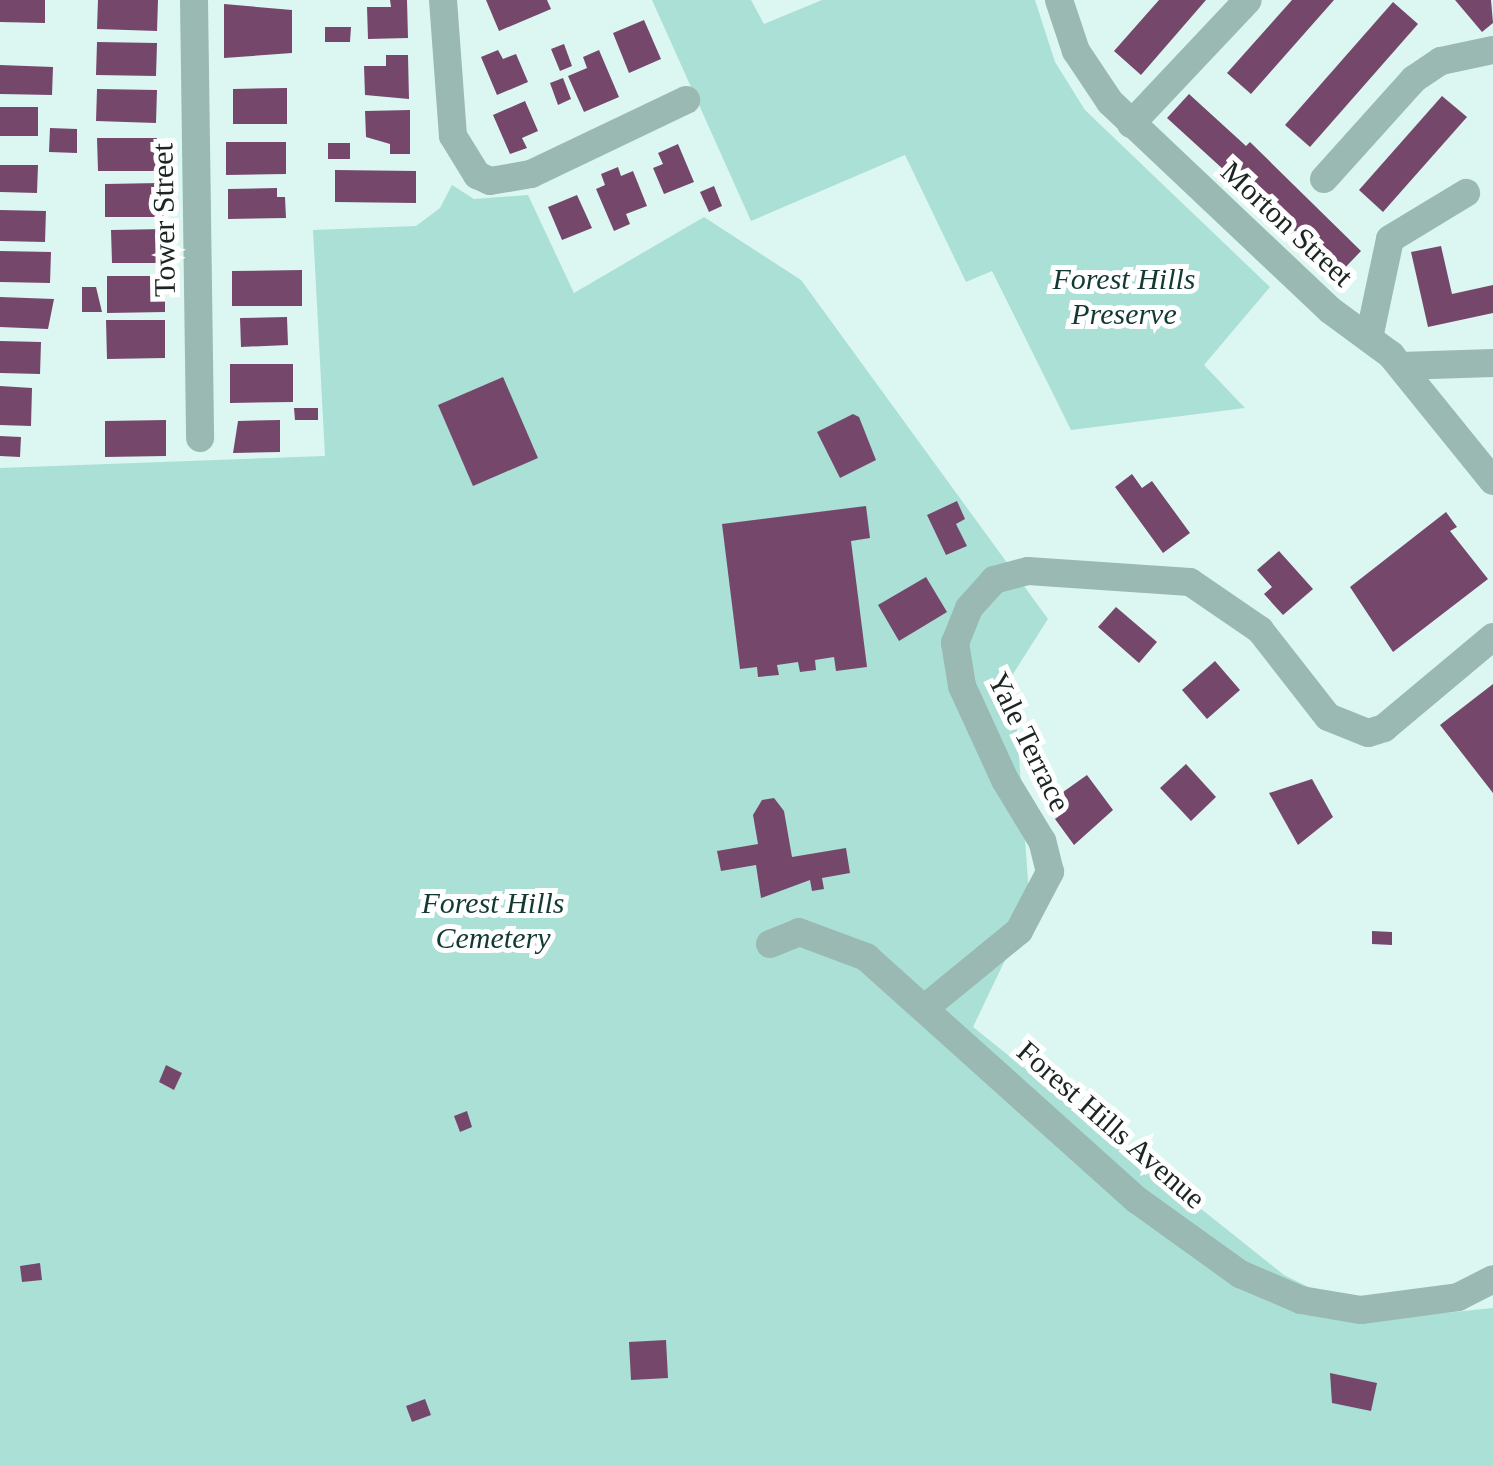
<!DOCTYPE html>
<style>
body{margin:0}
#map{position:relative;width:1493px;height:1466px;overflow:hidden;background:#dcf7f2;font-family:"Times New Roman",serif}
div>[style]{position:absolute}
.green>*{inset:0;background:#abe0d6}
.building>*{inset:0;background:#75486b}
.street>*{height:28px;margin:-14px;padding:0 14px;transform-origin:14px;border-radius:14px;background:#99b9b2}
span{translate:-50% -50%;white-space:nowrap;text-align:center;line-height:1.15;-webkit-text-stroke:10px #fff;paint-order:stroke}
.street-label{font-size:30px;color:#1b2523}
.park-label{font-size:30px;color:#133933;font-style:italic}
</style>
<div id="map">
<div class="green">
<div style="clip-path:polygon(652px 0,751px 0,764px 24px,822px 0,1035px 0,1055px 62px,1085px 110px,1270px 287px,1204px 365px,1245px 408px,1071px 430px,992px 271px,966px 282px,905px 155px,751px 221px)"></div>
<div style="clip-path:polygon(452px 185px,474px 199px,528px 195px,574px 293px,704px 217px,801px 280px,1048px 619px,1013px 674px,1030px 908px,973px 1027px,1284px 1275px,1376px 1320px,1493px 1308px,1493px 1466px,0 1466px,0 468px,325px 456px,313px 230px,416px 226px,440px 208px)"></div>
</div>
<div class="building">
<div style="clip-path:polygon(0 0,45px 0,45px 23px,0 22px)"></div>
<div style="clip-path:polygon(98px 0,158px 0,157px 31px,97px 29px)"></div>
<div style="clip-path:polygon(390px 0,407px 0,408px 38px,368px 39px,367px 7px,391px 7px)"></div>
<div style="clip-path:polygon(486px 0,547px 0,551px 9px,499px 31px)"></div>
<div style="clip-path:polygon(1159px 0,1206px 0,1141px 75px,1114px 51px)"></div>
<div style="clip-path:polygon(1292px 0,1334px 0,1251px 94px,1227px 73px)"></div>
<div style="clip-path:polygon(1455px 0,1491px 0,1493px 23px,1482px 32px)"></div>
<div style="clip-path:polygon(1393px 2px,1418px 24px,1310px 147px,1285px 125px)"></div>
<div style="clip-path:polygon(224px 4px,292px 10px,292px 53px,224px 58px)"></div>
<div style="clip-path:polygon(644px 20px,661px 59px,629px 73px,613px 33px)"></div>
<div style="clip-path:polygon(325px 27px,351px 27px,350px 42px,325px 42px)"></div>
<div style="clip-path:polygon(97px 42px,157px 43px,156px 76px,96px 75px)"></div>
<div style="clip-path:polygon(564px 44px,572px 66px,560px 71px,551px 49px)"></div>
<div style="clip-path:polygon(498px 50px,503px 59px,516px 54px,528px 82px,497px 95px,481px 57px)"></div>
<div style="clip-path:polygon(599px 50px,619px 97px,584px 112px,568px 76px,587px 68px,583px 57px)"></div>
<div style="clip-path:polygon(386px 55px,408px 55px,409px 99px,365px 95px,364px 66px,386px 66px)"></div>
<div style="clip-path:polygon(0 65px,53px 67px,52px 95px,0 94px)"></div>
<div style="clip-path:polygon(563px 78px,571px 99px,558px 105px,550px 83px)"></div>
<div style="clip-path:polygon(287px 88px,287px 124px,233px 124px,233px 89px)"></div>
<div style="clip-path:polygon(97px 89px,157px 90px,156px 123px,96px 121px)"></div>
<div style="clip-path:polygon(1189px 94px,1246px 146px,1250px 142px,1361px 251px,1338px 275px,1229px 165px,1224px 170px,1167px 118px)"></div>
<div style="clip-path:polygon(1442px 96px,1467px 117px,1383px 212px,1359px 190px)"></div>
<div style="clip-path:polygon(525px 101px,538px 131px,522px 138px,527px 148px,510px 154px,493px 115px)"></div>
<div style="clip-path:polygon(0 107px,38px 107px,38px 136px,0 136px)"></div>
<div style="clip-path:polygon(410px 110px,410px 154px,390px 154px,390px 144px,366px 137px,365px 111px)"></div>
<div style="clip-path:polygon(50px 128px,77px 129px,77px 153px,49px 152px)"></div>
<div style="clip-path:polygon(97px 138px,157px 138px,157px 171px,98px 171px)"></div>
<div style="clip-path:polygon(226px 142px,286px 142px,286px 174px,226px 175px)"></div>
<div style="clip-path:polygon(328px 143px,350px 143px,350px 159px,328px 159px)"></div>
<div style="clip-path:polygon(678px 144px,694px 182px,664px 194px,653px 168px,663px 164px,658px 153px)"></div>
<div style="clip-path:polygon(0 165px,38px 165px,37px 193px,0 192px)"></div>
<div style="clip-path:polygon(618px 167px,621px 176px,633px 171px,647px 206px,626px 214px,630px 224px,614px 231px,596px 189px,605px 185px,601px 174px)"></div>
<div style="clip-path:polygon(335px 170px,416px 171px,416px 203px,335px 202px)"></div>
<div style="clip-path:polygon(160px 183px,168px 217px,105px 217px,105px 184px)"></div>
<div style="clip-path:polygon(714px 186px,722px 206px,709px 212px,700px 192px)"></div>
<div style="clip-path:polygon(277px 188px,277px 197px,285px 197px,286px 218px,228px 219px,228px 189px)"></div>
<div style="clip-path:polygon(577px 195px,592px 228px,562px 240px,548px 207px)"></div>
<div style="clip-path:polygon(0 210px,46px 211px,45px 242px,0 241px)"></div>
<div style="clip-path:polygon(166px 229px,167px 263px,112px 263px,111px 230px)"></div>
<div style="clip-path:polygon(1441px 246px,1452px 294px,1493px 285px,1493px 313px,1428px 327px,1411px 252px)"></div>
<div style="clip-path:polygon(0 251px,51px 252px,50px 283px,0 282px)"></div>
<div style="clip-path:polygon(302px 270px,302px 306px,232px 306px,232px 271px)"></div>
<div style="clip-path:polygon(107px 276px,165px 276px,165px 312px,107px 313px)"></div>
<div style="clip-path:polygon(82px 287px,96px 287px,102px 312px,82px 312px)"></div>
<div style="clip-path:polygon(0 297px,54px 299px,48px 329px,0 327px)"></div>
<div style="clip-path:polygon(287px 317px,288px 345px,241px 347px,240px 318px)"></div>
<div style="clip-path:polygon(106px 320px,165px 320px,165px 358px,107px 359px)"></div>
<div style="clip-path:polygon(0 341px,41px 342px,40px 374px,0 373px)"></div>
<div style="clip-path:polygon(230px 364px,293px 364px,293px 402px,230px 403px)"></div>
<div style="clip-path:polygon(503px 377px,538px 458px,473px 486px,438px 405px)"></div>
<div style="clip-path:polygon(0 386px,32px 388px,31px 426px,0 425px)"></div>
<div style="clip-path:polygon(294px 408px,318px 408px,318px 420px,295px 420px)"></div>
<div style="clip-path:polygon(853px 414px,859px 417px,876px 460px,840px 478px,817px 432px)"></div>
<div style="clip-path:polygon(166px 420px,166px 456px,105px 457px,105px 421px)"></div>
<div style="clip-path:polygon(280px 420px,280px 452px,233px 453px,238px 421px)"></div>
<div style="clip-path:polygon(0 436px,21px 437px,20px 457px,0 456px)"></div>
<div style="clip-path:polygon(1132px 474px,1142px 488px,1152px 481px,1190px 533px,1163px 553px,1115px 487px)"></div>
<div style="clip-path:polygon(957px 501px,965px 519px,956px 524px,967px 546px,946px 555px,927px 515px)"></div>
<div style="clip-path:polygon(866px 506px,870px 538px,851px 541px,867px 667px,836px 671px,834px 657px,815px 660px,816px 670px,800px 672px,798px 662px,777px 665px,779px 675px,758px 677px,757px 667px,740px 669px,722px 524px)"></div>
<div style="clip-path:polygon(1446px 512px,1457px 527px,1450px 531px,1488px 579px,1393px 652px,1350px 587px)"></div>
<div style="clip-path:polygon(1279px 551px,1313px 589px,1283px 615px,1264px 594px,1272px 587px,1257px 570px)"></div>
<div style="clip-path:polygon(926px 577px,947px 612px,899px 641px,878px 605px)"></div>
<div style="clip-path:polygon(1116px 607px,1157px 642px,1139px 663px,1098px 627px)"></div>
<div style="clip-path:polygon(1215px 661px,1240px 690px,1207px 719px,1182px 690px)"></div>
<div style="clip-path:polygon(1493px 684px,1493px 793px,1440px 725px)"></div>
<div style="clip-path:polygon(1186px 764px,1216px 797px,1191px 821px,1160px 788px)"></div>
<div style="clip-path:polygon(1087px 775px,1113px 810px,1074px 845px,1055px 819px,1066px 811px,1056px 797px)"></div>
<div style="clip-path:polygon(1312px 779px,1333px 817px,1298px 845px,1269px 793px)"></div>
<div style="clip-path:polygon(774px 798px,784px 811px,792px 857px,846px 848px,850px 873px,822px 878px,824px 889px,812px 891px,810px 880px,761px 898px,756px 865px,721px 871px,717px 851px,758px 844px,753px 815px,762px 800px)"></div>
<div style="clip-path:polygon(1372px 931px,1392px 932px,1392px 945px,1372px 944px)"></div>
<div style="clip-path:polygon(166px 1065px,182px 1073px,174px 1090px,159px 1082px)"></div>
<div style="clip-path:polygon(467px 1111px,472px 1127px,460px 1132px,454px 1116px)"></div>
<div style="clip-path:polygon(40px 1263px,42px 1280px,22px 1282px,20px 1266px)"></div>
<div style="clip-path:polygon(666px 1340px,668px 1378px,631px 1380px,629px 1342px)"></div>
<div style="clip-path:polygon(1330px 1373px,1377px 1383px,1371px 1411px,1332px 1403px)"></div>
<div style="clip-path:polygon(425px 1399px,431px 1415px,412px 1422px,406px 1406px)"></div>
</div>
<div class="street">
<div style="left:194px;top:0;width:438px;rotate:89.2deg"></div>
<div style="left:443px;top:0;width:136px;rotate:85.8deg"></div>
<div style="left:453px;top:136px;width:46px;rotate:58.4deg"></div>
<div style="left:477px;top:175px;width:14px;rotate:25deg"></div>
<div style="left:490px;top:181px;width:42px;rotate:-9.7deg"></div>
<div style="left:531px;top:174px;width:172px;rotate:-25.5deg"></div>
<div style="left:1059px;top:0;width:54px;rotate:71.6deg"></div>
<div style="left:1076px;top:51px;width:61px;rotate:56.3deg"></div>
<div style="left:1110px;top:102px;width:303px;rotate:43.4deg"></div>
<div style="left:1330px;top:310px;width:76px;rotate:36.4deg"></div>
<div style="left:1391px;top:355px;width:162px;rotate:51deg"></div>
<div style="left:1131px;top:124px;width:170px;rotate:-46.7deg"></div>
<div style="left:1324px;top:179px;width:135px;rotate:-48deg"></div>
<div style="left:1414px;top:79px;width:32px;rotate:-34deg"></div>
<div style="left:1441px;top:61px;width:53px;rotate:-11.9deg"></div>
<div style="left:1369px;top:338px;width:101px;rotate:-78deg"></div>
<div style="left:1390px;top:239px;width:89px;rotate:-31.2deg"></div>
<div style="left:1401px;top:366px;width:92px;rotate:-1.9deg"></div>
<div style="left:770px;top:944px;width:31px;rotate:-22deg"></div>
<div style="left:799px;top:932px;width:72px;rotate:20.5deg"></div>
<div style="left:866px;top:957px;width:364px;rotate:41.9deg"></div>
<div style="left:1137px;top:1200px;width:127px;rotate:35.7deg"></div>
<div style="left:1240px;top:1274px;width:66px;rotate:23.1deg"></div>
<div style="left:1301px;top:1300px;width:61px;rotate:9.5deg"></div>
<div style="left:1361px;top:1310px;width:98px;rotate:-7.6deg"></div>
<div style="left:1458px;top:1297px;width:39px;rotate:-27deg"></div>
<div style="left:926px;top:1007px;width:120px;rotate:-39.3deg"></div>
<div style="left:1019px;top:931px;width:67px;rotate:-62.3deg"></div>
<div style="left:1050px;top:872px;width:32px;rotate:-104deg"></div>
<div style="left:1042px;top:841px;width:71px;rotate:-121.2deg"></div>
<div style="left:1005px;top:780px;width:103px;rotate:-114.6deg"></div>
<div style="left:962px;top:686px;width:44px;rotate:-99.2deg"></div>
<div style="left:955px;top:643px;width:38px;rotate:-68deg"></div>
<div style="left:969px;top:608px;width:38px;rotate:-48deg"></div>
<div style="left:994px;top:580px;width:35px;rotate:-15deg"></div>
<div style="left:1028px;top:571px;width:162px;rotate:3.9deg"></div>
<div style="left:1190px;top:582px;width:85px;rotate:34.4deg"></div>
<div style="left:1260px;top:630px;width:110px;rotate:52deg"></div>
<div style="left:1328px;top:717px;width:43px;rotate:21.8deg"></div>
<div style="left:1368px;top:733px;width:17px;rotate:-17deg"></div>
<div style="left:1384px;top:728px;width:142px;rotate:-39.9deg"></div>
</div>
<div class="street-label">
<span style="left:164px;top:220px;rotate:-91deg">Tower Street</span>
<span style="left:1287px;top:224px;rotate:43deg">Morton Street</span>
<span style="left:1029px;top:742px;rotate:64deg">Yale Terrace</span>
<span style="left:1111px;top:1125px;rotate:41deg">Forest Hills Avenue</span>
</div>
<div class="park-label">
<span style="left:1124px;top:296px">Forest Hills<br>Preserve</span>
<span style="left:493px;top:920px">Forest Hills<br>Cemetery</span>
</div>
</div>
